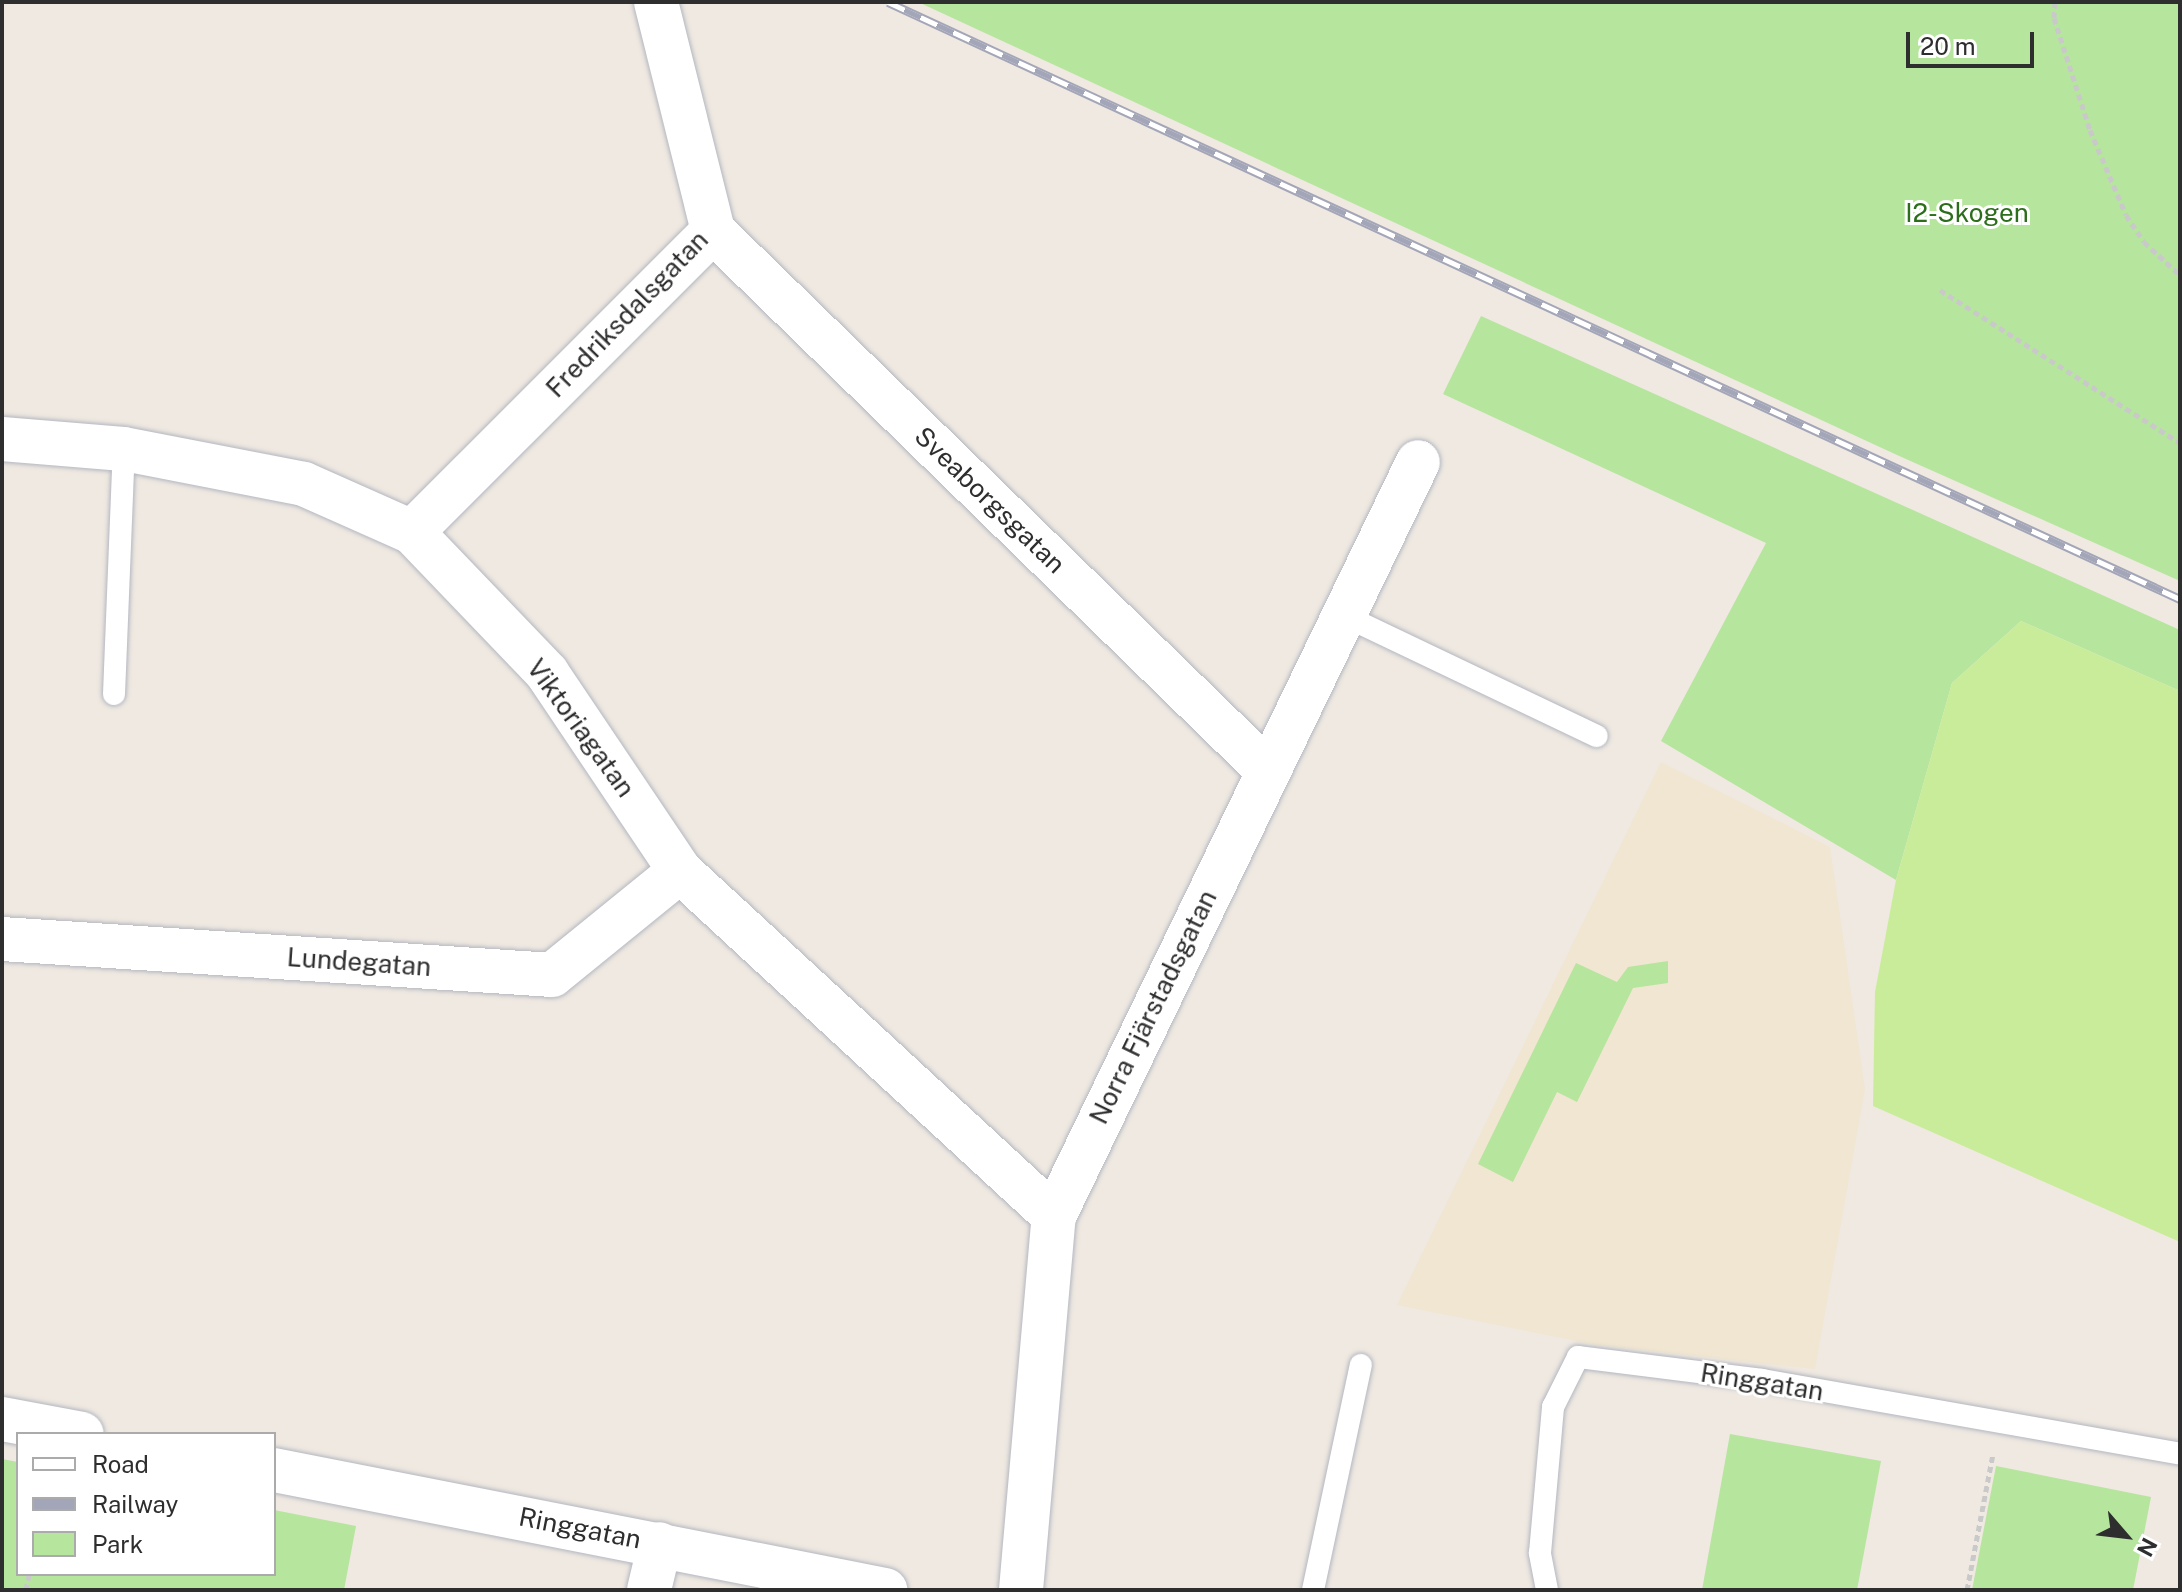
<!DOCTYPE html>
<meta charset="utf-8">
<style>
body{margin:0}
#map{position:relative;width:2182px;height:1592px;overflow:hidden;background:#efe9e1;font-family:"Public Sans",sans-serif}
div>[style]{position:absolute}
.education>*{inset:0;background:#f0e6d1}
.green>*{inset:0;background:#b6e59e}
.pitch>*{inset:0;background:#c9ec9a}
.path>*{height:5px;margin-top:-2.5px;transform-origin:0;background:repeating-linear-gradient(90deg,#c9c9c9 0 6px,transparent 0 10px)}
.roads{filter:drop-shadow(0 0 2px #b4b7c1) drop-shadow(0 0 2px #b4b7c1)}
.service>*{height:22px;margin:-11px;padding:0 11px;transform-origin:11px;border-radius:11px;background:#fff}
.minor>*{height:44px;margin:-22px;padding:0 22px;transform-origin:22px;border-radius:22px;background:#fff}
.rail>*{height:9px;margin-top:-4.5px;transform-origin:0;background:repeating-linear-gradient(90deg,#fff 0 18px,#a3a6b8 0 36px);box-sizing:border-box;border-block:2px solid #a3a6b8}
span{translate:-50% -50%;white-space:nowrap;text-align:center;line-height:1.15;-webkit-text-stroke:6px #fff;paint-order:stroke}
.park-label{font-size:26px;color:#2c6e1b}
.street-label{font-size:26px;color:#2e2e2e}
.frame{position:absolute;inset:0;border:4px solid #2e2e2e;pointer-events:none}
.legend{position:absolute;left:16px;top:1432px;width:260px;height:144px;box-sizing:border-box;background:#fff;border:2px solid #ababab;margin:0;padding:10px 14px;list-style:none;font-size:24px;color:#2e2e2e}
.legend li{display:flex;align-items:center;gap:16px;height:40px}
.legend b{width:40px;border:2px solid #ababab}
.north{position:absolute;left:2086px;top:1496px;width:80px;height:80px;-webkit-text-stroke:6px #fff;paint-order:stroke;rotate:118deg;font-size:22px;font-weight:700;line-height:32px;text-align:center;color:#2e2e2e}
.north::after{content:'';display:block;margin:auto;width:28px;height:36px;background:#2e2e2e;clip-path:polygon(50% 0,100% 100%,50% 72%,0 100%)}
.scale{position:absolute;left:1906px;top:32px;width:128px;height:36px;box-sizing:border-box;border:4px solid #2e2e2e;border-top:0;padding-left:10px;font-size:24px;line-height:28px;white-space:nowrap;color:#2e2e2e;-webkit-text-stroke:6px #fff;paint-order:stroke}
</style>
<div id="map">
<div class="education">
<div style="clip-path:polygon(1661px 762px,1830px 847px,1865px 1089px,1815px 1369px,1597px 1345px,1397px 1305px)"></div>
</div>
<div class="green">
<div style="clip-path:polygon(918px 2px,2180px 2px,2180px 581px,1897px 455px)"></div>
<div style="clip-path:polygon(1481px 316px,2180px 630px,2180px 691px,2021px 621px,1952px 683px,1896px 880px,1661px 741px,1766px 543px,1443px 394px)"></div>
<div style="clip-path:polygon(1668px 961px,1668px 983px,1633px 988px,1577px 1102px,1557px 1092px,1513px 1182px,1478px 1164px,1576px 963px,1617px 982px,1628px 967px)"></div>
<div style="clip-path:polygon(1730px 1434px,1881px 1461px,1857px 1590px,1702px 1590px)"></div>
<div style="clip-path:polygon(2px 1459px,18px 1462px,18px 1574px,274px 1574px,274px 1510px,356px 1526px,344px 1590px,2px 1590px)"></div>
<div style="clip-path:polygon(1996px 1466px,2151px 1497px,2133px 1590px,1972px 1590px)"></div>
</div>
<div class="pitch">
<div style="clip-path:polygon(2021px 621px,2180px 691px,2180px 1242px,1873px 1106px,1875px 992px,1896px 880px,1952px 683px)"></div>
</div>
<div class="path">
<div style="left:2055px;top:2px;width:16px;rotate:94deg"></div>
<div style="left:2054px;top:18px;width:118px;rotate:72.2deg"></div>
<div style="left:2090px;top:130px;width:92px;rotate:67deg"></div>
<div style="left:2126px;top:215px;width:32px;rotate:56deg"></div>
<div style="left:2144px;top:242px;width:49px;rotate:42.5deg"></div>
<div style="left:1940px;top:290px;width:285px;rotate:32.5deg"></div>
<div style="left:26px;top:1590px;width:16px;rotate:-79deg"></div>
<div style="left:1967px;top:1590px;width:138px;rotate:-79.2deg"></div>
</div>
<div class="roads">
<div class="service">
<div style="left:1343px;top:615px;width:281px;rotate:25.5deg"></div>
<div style="left:114px;top:694px;width:245px;rotate:-87.7deg"></div>
<div style="left:1313px;top:1590px;width:230px;rotate:-78deg"></div>
<div style="left:1547px;top:1590px;width:38px;rotate:-101deg"></div>
<div style="left:1540px;top:1553px;width:147px;rotate:-84.9deg"></div>
<div style="left:1553px;top:1407px;width:56px;rotate:-63.4deg"></div>
<div style="left:1578px;top:1357px;width:185px;rotate:7.1deg"></div>
<div style="left:1762px;top:1380px;width:424px;rotate:10deg"></div>
</div>
<div class="minor">
<div style="left:656px;top:2px;width:236px;rotate:76deg"></div>
<div style="left:713px;top:231px;width:773px;rotate:44.21deg"></div>
<div style="left:2px;top:439px;width:122px;rotate:4.7deg"></div>
<div style="left:124px;top:449px;width:183px;rotate:11deg"></div>
<div style="left:304px;top:484px;width:118px;rotate:24deg"></div>
<div style="left:412px;top:532px;width:195px;rotate:46.2deg"></div>
<div style="left:547px;top:673px;width:239px;rotate:56.1deg"></div>
<div style="left:680px;top:871px;width:509px;rotate:42.69deg"></div>
<div style="left:412px;top:532px;width:426px;rotate:-45deg"></div>
<div style="left:2px;top:939px;width:551px;rotate:3.74deg"></div>
<div style="left:552px;top:975px;width:165px;rotate:-39.1deg"></div>
<div style="left:2px;top:1419px;width:81px;rotate:10.6deg"></div>
<div style="left:274px;top:1470px;width:623px;rotate:11.11deg"></div>
<div style="left:649px;top:1590px;width:47px;rotate:-76.6deg"></div>
<div style="left:1021px;top:1590px;width:375px;rotate:-85deg"></div>
<div style="left:1054px;top:1216px;width:837px;rotate:-64.23deg"></div>
</div>
</div>
<div class="rail">
<div style="left:888px;top:2px;width:1423px;rotate:24.8deg"></div>
</div>
<div class="park-label">
<span style="left:1967px;top:213px">I2-Skogen</span>
</div>
<div class="street-label">
<span style="left:627px;top:314px;rotate:-46deg">Fredriksdalsgatan</span>
<span style="left:990px;top:500px;rotate:44deg">Sveaborgsgatan</span>
<span style="left:581px;top:728px;rotate:54deg">Viktoriagatan</span>
<span style="left:359px;top:962px;rotate:4deg">Lundegatan</span>
<span style="left:1153px;top:1007px;rotate:-64deg">Norra Fjärstadsgatan</span>
<span style="left:1762px;top:1382px;rotate:9deg">Ringgatan</span>
<span style="left:580px;top:1528px;rotate:11deg">Ringgatan</span>
</div>
<div class="frame"></div>
<ul class="legend">
<li><b style="height:10px;background:#fff"></b>Road</li>
<li><b style="height:10px;background:#a3a6b8"></b>Railway</li>
<li><b style="height:22px;background:#b6e59e"></b>Park</li>
</ul>
<div class="north">N</div>
<div class="scale">20 m</div>
</div>
